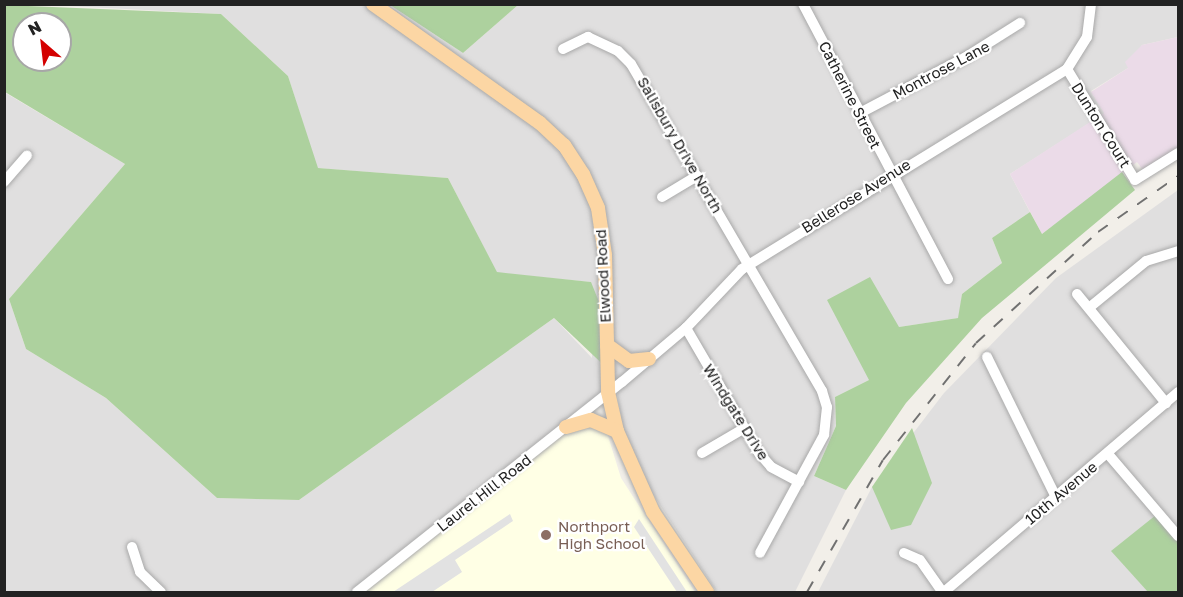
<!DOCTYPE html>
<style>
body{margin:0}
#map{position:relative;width:1183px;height:597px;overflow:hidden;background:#f2efe9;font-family:"Golos Text",sans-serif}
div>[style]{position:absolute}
.residential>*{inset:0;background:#e0dfdf}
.industrial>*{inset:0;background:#ebdbe8}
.education>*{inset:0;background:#ffffe5}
.forest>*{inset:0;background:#add19e}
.parking>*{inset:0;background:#e2e2e2}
.roads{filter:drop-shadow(0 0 2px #a9a9a9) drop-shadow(0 0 2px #a9a9a9)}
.minor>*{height:10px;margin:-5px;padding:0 5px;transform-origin:5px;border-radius:5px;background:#fff}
.major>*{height:14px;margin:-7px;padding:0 7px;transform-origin:7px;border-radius:7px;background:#fcd6a4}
.rail>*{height:2px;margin-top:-1px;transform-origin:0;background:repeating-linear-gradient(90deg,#707070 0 12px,transparent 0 24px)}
.dots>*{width:16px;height:16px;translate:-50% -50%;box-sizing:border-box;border:3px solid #fff;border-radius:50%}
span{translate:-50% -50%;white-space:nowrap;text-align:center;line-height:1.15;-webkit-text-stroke:4.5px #fff;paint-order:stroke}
.street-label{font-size:15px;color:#222}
.education-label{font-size:15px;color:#785e54}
.left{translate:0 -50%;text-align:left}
.frame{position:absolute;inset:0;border:6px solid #222;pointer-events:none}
.north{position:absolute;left:12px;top:12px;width:60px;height:60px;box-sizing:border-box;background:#fff;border:2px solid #a7a7a7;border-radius:50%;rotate:332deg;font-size:16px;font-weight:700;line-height:24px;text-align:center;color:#222}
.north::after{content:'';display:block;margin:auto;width:21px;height:27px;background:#d40000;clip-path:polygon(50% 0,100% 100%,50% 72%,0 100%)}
</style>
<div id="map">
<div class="residential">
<div style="clip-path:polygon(50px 5px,390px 5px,463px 53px,518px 5px,1178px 5px,1178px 37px,1142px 45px,1128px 68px,1091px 91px,1105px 113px,1010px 174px,1030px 212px,992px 238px,1002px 263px,962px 294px,959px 318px,899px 327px,869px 380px,835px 397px,836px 426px,814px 476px,846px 490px,795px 592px,717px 592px,645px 482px,622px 425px,617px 391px,362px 592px,5px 592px,4px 92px,125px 164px,9px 299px,26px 349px,106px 398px,217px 498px,299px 500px,554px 318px,592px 358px,591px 282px,497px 273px,448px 178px,317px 168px,288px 76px,221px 14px)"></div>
<div style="clip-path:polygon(1178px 190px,1178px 592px,818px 592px,872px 487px,944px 393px,1056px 278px)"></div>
</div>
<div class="industrial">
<div style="clip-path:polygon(1178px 37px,1178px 149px,1143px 170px,1137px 162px,1042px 234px,1010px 174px,1104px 113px,1091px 92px,1128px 68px,1125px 62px,1142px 45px)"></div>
</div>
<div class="education">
<div style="clip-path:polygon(591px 423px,605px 426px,621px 478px,695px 592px,362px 592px,567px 430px)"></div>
</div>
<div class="forest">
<div style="clip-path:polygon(evenodd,4px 5px,221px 14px,288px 76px,318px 168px,448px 178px,497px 272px,591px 282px,610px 329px,607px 358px,614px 375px,554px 318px,299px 500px,217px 498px,106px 398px,26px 349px,9px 299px,125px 164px,5px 92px,4px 5px,24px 24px,60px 24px,60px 60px,24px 60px,24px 24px)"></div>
<div style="clip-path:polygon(390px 5px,390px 4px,518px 5px,463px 53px)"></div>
<div style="clip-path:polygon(1122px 172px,1135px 190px,982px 318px,906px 403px,846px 490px,814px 476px,836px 426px,835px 397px,869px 380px,827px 300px,870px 277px,899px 327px,958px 318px,962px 294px,1002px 263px,992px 238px,1030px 212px,1042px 234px)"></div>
<div style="clip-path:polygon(912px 428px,932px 483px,911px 525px,891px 530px,872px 487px)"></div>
<div style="clip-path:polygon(1156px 515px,1178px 541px,1177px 592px,1148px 592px,1111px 551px)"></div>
</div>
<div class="parking">
<div style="clip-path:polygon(510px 514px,513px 521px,455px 560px,462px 572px,432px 592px,393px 592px)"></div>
<div style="clip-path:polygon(639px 519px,687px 592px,677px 592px,634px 527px)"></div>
</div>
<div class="roads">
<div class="minor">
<div style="left:803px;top:4px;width:311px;rotate:62.2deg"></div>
<div style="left:563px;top:49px;width:28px;rotate:-26deg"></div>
<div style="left:588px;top:37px;width:33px;rotate:25deg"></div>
<div style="left:618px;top:51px;width:18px;rotate:45deg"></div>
<div style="left:631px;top:64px;width:379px;rotate:59.7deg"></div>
<div style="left:822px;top:391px;width:17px;rotate:73deg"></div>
<div style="left:827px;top:407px;width:28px;rotate:96deg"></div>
<div style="left:824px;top:435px;width:134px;rotate:118.5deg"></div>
<div style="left:1067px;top:69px;width:130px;rotate:58.5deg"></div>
<div style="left:1135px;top:180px;width:51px;rotate:-32.1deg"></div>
<div style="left:860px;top:113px;width:120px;rotate:-27.8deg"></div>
<div style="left:966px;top:57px;width:64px;rotate:-32.2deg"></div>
<div style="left:4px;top:182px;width:35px;rotate:-49deg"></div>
<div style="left:662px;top:197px;width:41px;rotate:-31deg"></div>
<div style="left:1077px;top:294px;width:141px;rotate:50.8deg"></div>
<div style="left:1090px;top:307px;width:72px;rotate:-39.4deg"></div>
<div style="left:1146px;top:261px;width:34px;rotate:-17deg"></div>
<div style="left:686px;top:328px;width:145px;rotate:59.7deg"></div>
<div style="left:759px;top:453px;width:18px;rotate:49deg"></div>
<div style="left:771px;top:467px;width:32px;rotate:28deg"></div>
<div style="left:987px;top:357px;width:156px;rotate:63.8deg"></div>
<div style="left:702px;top:453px;width:48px;rotate:-30.3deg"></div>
<div style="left:1108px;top:454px;width:108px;rotate:49.5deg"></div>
<div style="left:132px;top:547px;width:26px;rotate:72deg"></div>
<div style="left:140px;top:572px;width:29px;rotate:44deg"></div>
<div style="left:904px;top:553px;width:17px;rotate:24deg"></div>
<div style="left:920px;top:560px;width:39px;rotate:55deg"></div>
<div style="left:357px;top:592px;width:338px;rotate:-38.4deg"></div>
<div style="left:622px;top:382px;width:84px;rotate:-40.2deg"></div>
<div style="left:686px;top:328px;width:81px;rotate:-46.5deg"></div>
<div style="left:742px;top:269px;width:382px;rotate:-31.6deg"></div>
<div style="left:1067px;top:69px;width:38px;rotate:-58deg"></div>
<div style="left:1087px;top:37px;width:33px;rotate:-83deg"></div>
<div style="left:944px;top:592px;width:308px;rotate:-40.5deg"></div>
</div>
<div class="major">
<div style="left:373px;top:4px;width:205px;rotate:35.5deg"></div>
<div style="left:540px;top:123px;width:33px;rotate:43deg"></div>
<div style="left:564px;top:145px;width:35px;rotate:57deg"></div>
<div style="left:583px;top:174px;width:37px;rotate:66deg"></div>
<div style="left:598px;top:208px;width:48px;rotate:81.5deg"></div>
<div style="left:605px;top:255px;width:137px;rotate:88.7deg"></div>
<div style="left:608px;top:392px;width:40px;rotate:77deg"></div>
<div style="left:617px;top:431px;width:89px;rotate:66deg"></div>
<div style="left:653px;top:512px;width:97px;rotate:56deg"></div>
<div style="left:607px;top:345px;width:27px;rotate:36deg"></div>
<div style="left:629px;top:361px;width:20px;rotate:-6deg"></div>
<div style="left:566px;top:427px;width:26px;rotate:-16deg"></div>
<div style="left:591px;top:420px;width:28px;rotate:23deg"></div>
</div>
</div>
<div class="rail">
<div style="left:807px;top:592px;width:152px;rotate:-60.1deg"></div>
<div style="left:883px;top:460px;width:149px;rotate:-51.5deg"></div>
<div style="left:976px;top:343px;width:165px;rotate:-42.3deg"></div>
<div style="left:1098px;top:232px;width:98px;rotate:-35deg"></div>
</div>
<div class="dots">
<div style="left:546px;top:535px;background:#8d6e63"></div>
</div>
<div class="street-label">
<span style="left:941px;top:70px;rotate:-28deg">Montrose Lane</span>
<span style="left:850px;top:95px;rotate:63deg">Catherine Street</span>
<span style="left:1101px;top:125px;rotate:58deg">Dunton Court</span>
<span style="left:680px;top:145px;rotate:60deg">Salisbury Drive North</span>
<span style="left:856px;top:196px;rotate:-32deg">Bellerose Avenue</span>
<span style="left:603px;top:276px;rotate:-93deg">Elwood Road</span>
<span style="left:736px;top:412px;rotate:58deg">Windgate Drive</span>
<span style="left:484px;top:493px;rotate:-38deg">Laurel Hill Road</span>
<span style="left:1061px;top:493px;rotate:-40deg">10th Avenue</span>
</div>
<div class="education-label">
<span class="left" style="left:558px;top:535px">Northport<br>High School</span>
</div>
<div class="frame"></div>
<div class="north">N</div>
</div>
